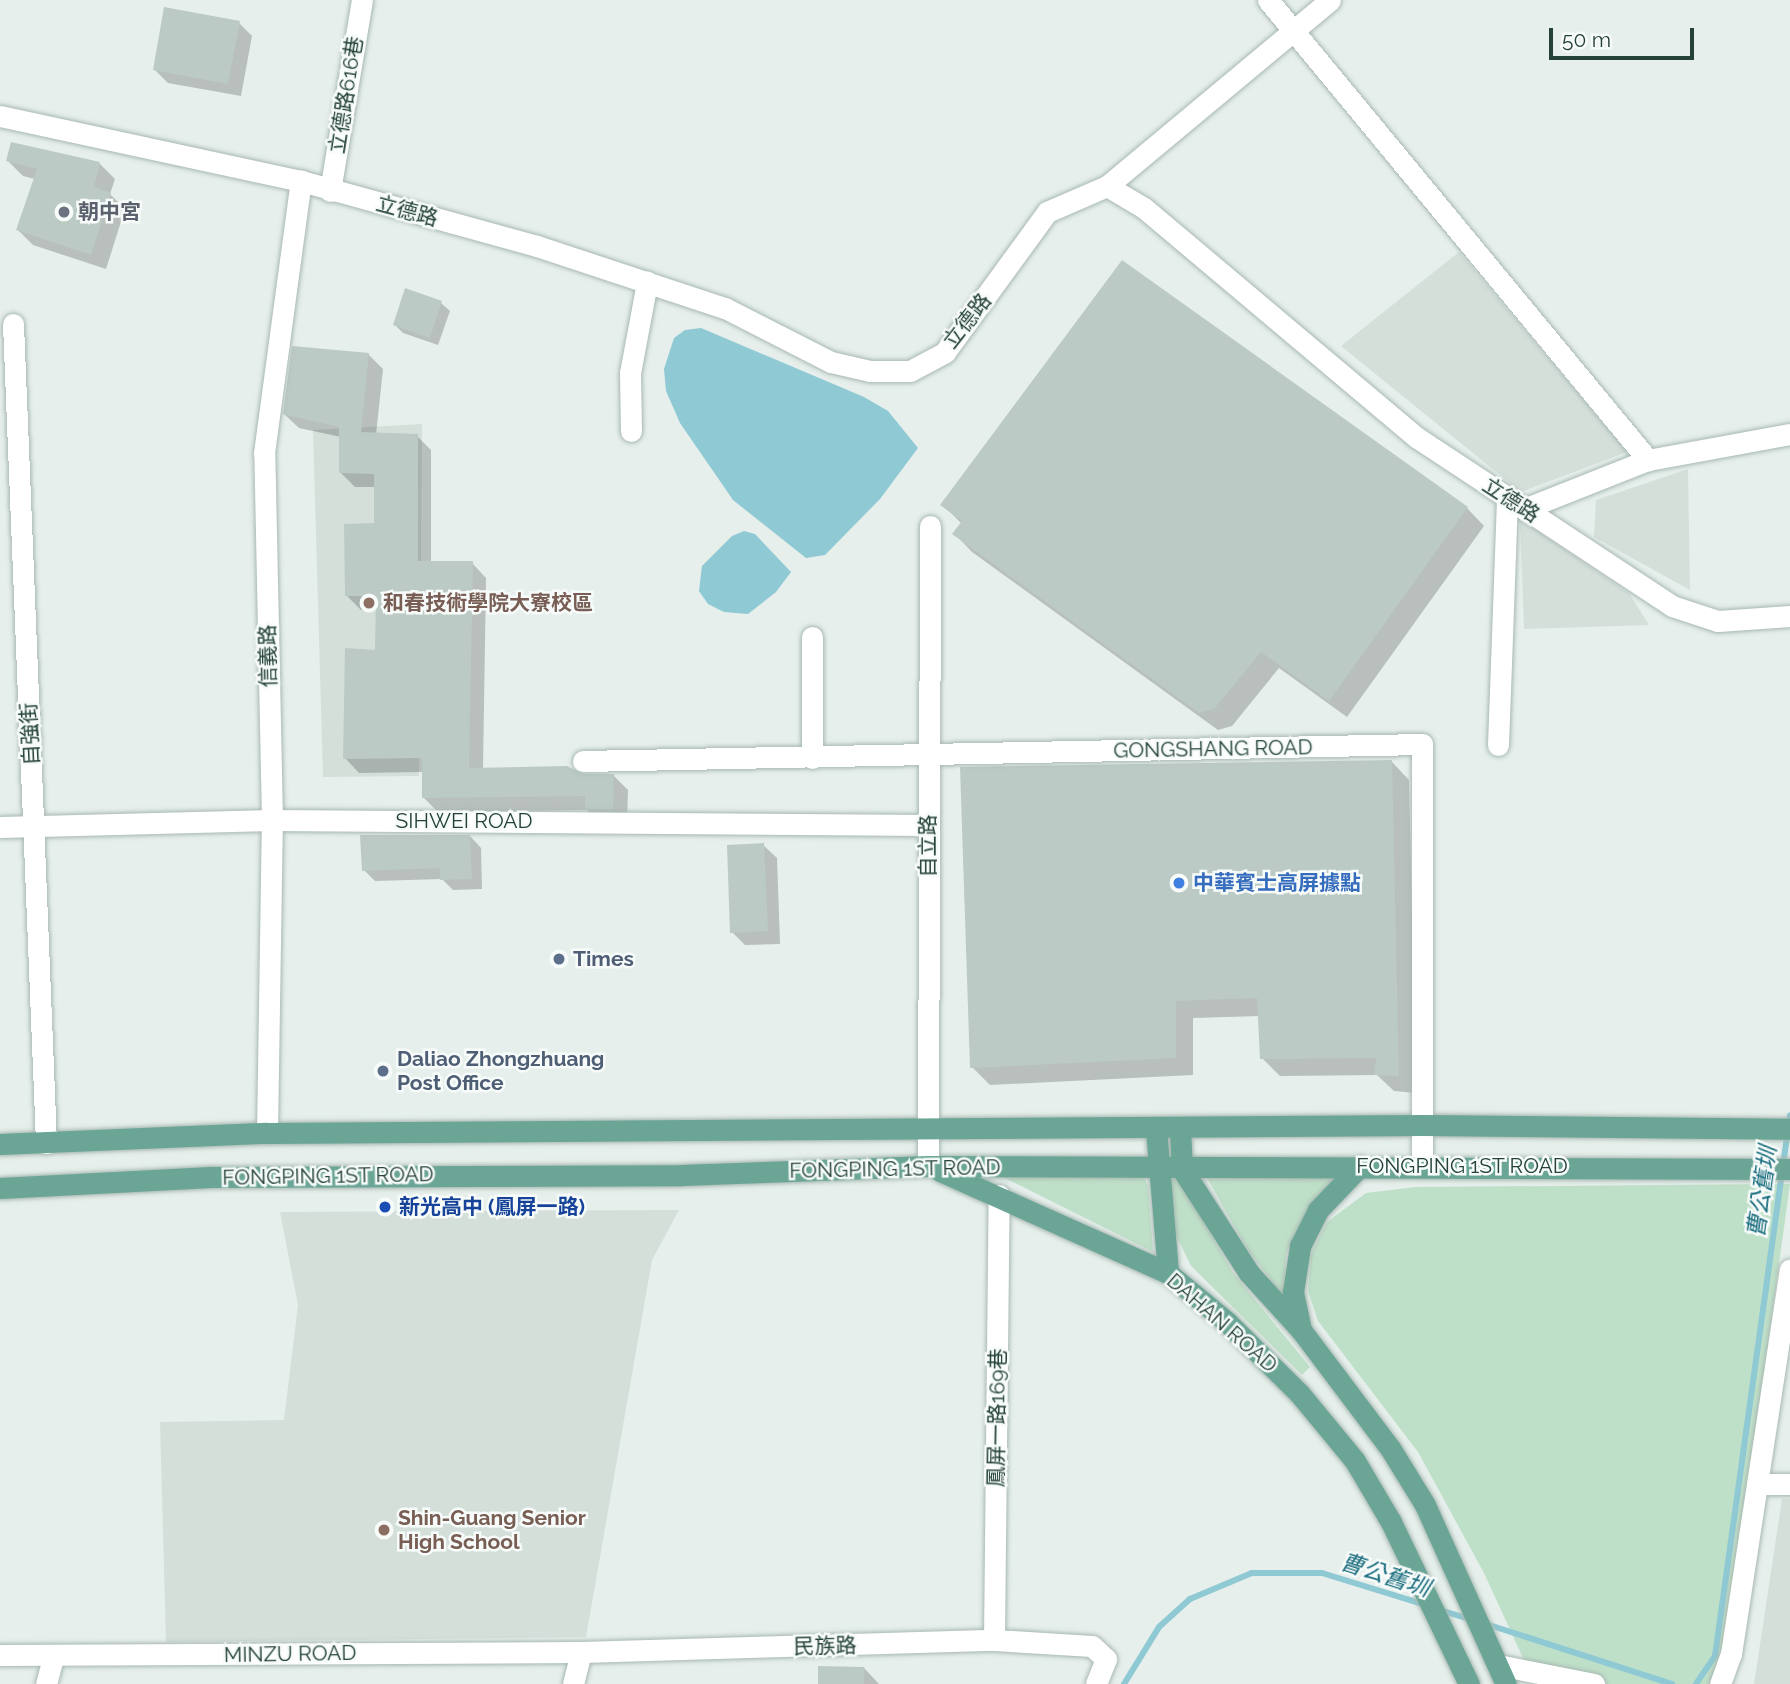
<!DOCTYPE html>
<meta charset="utf-8">
<style>
body{margin:0}
#map{position:relative;width:1790px;height:1684px;overflow:hidden;background:#e6efeb;font-family:Raleway,"Noto Sans TC",sans-serif}
div>[style]{position:absolute}
.built>*{inset:0;background:#d4dfda}
.green>*{inset:0;background:#bfe0c8}
.water>*{inset:0;background:#8ec9d4}
.shadow>*{inset:0;background:#0003}
.stream>*{height:6px;margin:-3px;padding:0 3px;transform-origin:3px;border-radius:3px;background:#8ec9d4}
.building>*{inset:0;background:#bbcac4}
.roads{filter:drop-shadow(0 0 2px #a8b8b2) drop-shadow(0 0 2px #a8b8b2)}
.minor>*{height:21px;margin:-10.5px;padding:0 10.5px;transform-origin:10.5px;border-radius:10.5px;background:#fff}
.primary>*{height:21px;margin:-10.5px;padding:0 10.5px;transform-origin:10.5px;border-radius:10.5px;background:#6aa596}
.dots>*{width:19px;height:19px;translate:-50% -50%;box-sizing:border-box;border:4px solid #f7fbf9;border-radius:50%}
span{translate:-50% -50%;white-space:nowrap;text-align:center;line-height:1.15;-webkit-text-stroke:5px #f7fbf9;paint-order:stroke}
.street-label{font-size:21px;color:#24423a}
.worship-label{font-size:21px;color:#5b616d;font-weight:700}
.left{translate:0 -50%;text-align:left}
.education-label{font-size:21px;color:#785e54;font-weight:700}
.shop-label{font-size:21px;color:#366cbe;font-weight:700}
.service-label{font-size:21px;color:#4e5e75;font-weight:700}
.transit-label{font-size:21px;color:#164399;font-weight:700}
.water-label{font-size:23px;color:#1c6f80;font-style:italic}
.scale{position:absolute;left:1549px;top:28px;width:145px;height:32px;box-sizing:border-box;border:4px solid #24423a;border-top:0;padding-left:9px;font-size:21px;line-height:24px;white-space:nowrap;color:#24423a;-webkit-text-stroke:5px #f7fbf9;paint-order:stroke}
</style>
<div id="map">
<div class="built">
<div style="clip-path:polygon(1459px 252px,1627px 452px,1521px 492px,1341px 346px)"></div>
<div style="clip-path:polygon(422px 424px,419px 776px,323px 777px,313px 430px)"></div>
<div style="clip-path:polygon(1688px 469px,1690px 590px,1594px 537px,1596px 500px)"></div>
<div style="clip-path:polygon(1520px 519px,1629px 593px,1649px 625px,1524px 629px)"></div>
<div style="clip-path:polygon(679px 1210px,652px 1260px,586px 1637px,166px 1642px,160px 1422px,284px 1420px,298px 1305px,280px 1212px)"></div>
<div style="clip-path:polygon(1782px 1499px,1790px 1499px,1790px 1684px,1754px 1684px)"></div>
</div>
<div class="green">
<div style="clip-path:polygon(1211px 1175px,1338px 1175px,1308px 1208px,1296px 1230px,1286px 1254px,1284px 1297px,1248px 1250px,1207px 1178px)"></div>
<div style="clip-path:polygon(1001px 1176px,1144px 1178px,1148px 1186px,1153px 1252px)"></div>
<div style="clip-path:polygon(1166px 1179px,1179px 1179px,1233px 1273px,1310px 1367px,1302px 1375px,1191px 1266px,1175px 1233px)"></div>
<div style="clip-path:polygon(1790px 1184px,1721px 1684px,1535px 1684px,1484px 1573px,1418px 1452px,1318px 1321px,1308px 1291px,1311px 1254px,1327px 1222px,1366px 1193px,1415px 1187px)"></div>
</div>
<div class="water">
<div style="clip-path:polygon(701px 328px,864px 397px,888px 411px,918px 448px,880px 499px,825px 555px,806px 558px,733px 500px,680px 423px,666px 391px,664px 369px,674px 338px,685px 330px)"></div>
<div style="clip-path:polygon(744px 531px,755px 534px,791px 572px,776px 592px,748px 614px,724px 612px,708px 604px,699px 591px,702px 566px,732px 536px)"></div>
</div>
<div class="shadow">
<div style="clip-path:polygon(239px 23px,252px 36px,241px 96px,168px 83px,155px 70px)"></div>
<div style="clip-path:polygon(8px 161px,100px 164px,115px 179px,110px 194px,125px 209px,106px 269px,33px 245px,18px 230px,35px 179px,23px 176px)"></div>
<div style="clip-path:polygon(441px 303px,450px 311px,438px 345px,403px 333px,395px 325px)"></div>
<div style="clip-path:polygon(368px 354px,383px 369px,376px 435px,417px 436px,431px 450px,431px 563px,472px 563px,486px 578px,483px 769px,613px 775px,628px 790px,627px 823px,601px 823px,587px 810px,438px 812px,424px 798px,424px 772px,359px 773px,345px 758px,377px 652px,378px 610px,361px 610px,347px 596px,375px 525px,375px 487px,355px 487px,340px 472px,341px 437px,299px 428px,284px 414px)"></div>
<div style="clip-path:polygon(943px 505px,1467px 508px,1484px 526px,1347px 717px,1279px 668px,1232px 726px,1218px 730px,972px 552px,955px 534px,962px 524px)"></div>
<div style="clip-path:polygon(1392px 762px,1409px 780px,1416px 1093px,1394px 1091px,1377px 1075px,1280px 1076px,1262px 1058px,1260px 1016px,1193px 1018px,1193px 1075px,990px 1085px,972px 1067px)"></div>
<div style="clip-path:polygon(470px 836px,481px 848px,482px 889px,453px 890px,442px 879px,375px 881px,364px 870px)"></div>
<div style="clip-path:polygon(763px 845px,777px 858px,780px 944px,745px 945px,732px 932px)"></div>
<div style="clip-path:polygon(864px 1668px,879px 1684px,820px 1684px)"></div>
</div>
<div class="stream">
<div style="left:1440px;top:1610px;width:31px;rotate:17deg"></div>
<div style="left:1483px;top:1623px;width:199px;rotate:17.9deg"></div>
<div style="left:1124px;top:1684px;width:67px;rotate:-58.4deg"></div>
<div style="left:1159px;top:1627px;width:42px;rotate:-42.1deg"></div>
<div style="left:1190px;top:1599px;width:67px;rotate:-22.8deg"></div>
<div style="left:1252px;top:1573px;width:70px"></div>
<div style="left:1322px;top:1573px;width:109px;rotate:17.1deg"></div>
<div style="left:1696px;top:1684px;width:34px;rotate:-56deg"></div>
<div style="left:1715px;top:1656px;width:546px;rotate:-82.11deg"></div>
</div>
<div class="building">
<div style="clip-path:polygon(164px 7px,240px 21px,228px 84px,153px 70px)"></div>
<div style="clip-path:polygon(11px 142px,100px 162px,94px 187px,111px 193px,91px 255px,16px 230px,37px 169px,6px 161px)"></div>
<div style="clip-path:polygon(1122px 260px,1468px 507px,1329px 701px,1261px 652px,1214px 709px,1199px 713px,952px 534px,962px 521px,940px 505px)"></div>
<div style="clip-path:polygon(405px 288px,442px 301px,430px 338px,393px 325px)"></div>
<div style="clip-path:polygon(292px 346px,369px 353px,361px 432px,418px 434px,418px 561px,473px 561px,469px 768px,567px 766px,583px 774px,614px 774px,613px 809px,585px 809px,585px 796px,422px 798px,422px 758px,343px 759px,345px 648px,375px 650px,376px 596px,345px 596px,344px 524px,374px 523px,374px 474px,339px 473px,339px 427px,283px 414px)"></div>
<div style="clip-path:polygon(1392px 760px,1399px 1076px,1374px 1075px,1376px 1058px,1260px 1059px,1257px 998px,1176px 1001px,1176px 1058px,970px 1068px,960px 767px)"></div>
<div style="clip-path:polygon(360px 835px,470px 835px,472px 879px,440px 880px,440px 868px,362px 871px)"></div>
<div style="clip-path:polygon(764px 843px,768px 931px,730px 933px,727px 845px)"></div>
<div style="clip-path:polygon(818px 1666px,864px 1667px,864px 1684px,818px 1684px)"></div>
</div>
<div class="roads">
<div class="minor">
<div style="left:1268px;top:0;width:597px;rotate:50.44deg"></div>
<div style="left:0;top:116px;width:308px;rotate:12.2deg"></div>
<div style="left:301px;top:181px;width:245px;rotate:15.4deg"></div>
<div style="left:537px;top:246px;width:198px;rotate:18.3deg"></div>
<div style="left:725px;top:308px;width:119px;rotate:27deg"></div>
<div style="left:831px;top:362px;width:39px;rotate:13deg"></div>
<div style="left:869px;top:371px;width:41px"></div>
<div style="left:910px;top:371px;width:40px;rotate:-28deg"></div>
<div style="left:945px;top:352px;width:173px;rotate:-53.9deg"></div>
<div style="left:1047px;top:212px;width:65px;rotate:-23.4deg"></div>
<div style="left:1107px;top:186px;width:43px;rotate:30.7deg"></div>
<div style="left:1144px;top:208px;width:356px;rotate:40.1deg"></div>
<div style="left:1416px;top:437px;width:307px;rotate:33.4deg"></div>
<div style="left:1672px;top:606px;width:48px;rotate:18.1deg"></div>
<div style="left:1718px;top:621px;width:72px;rotate:-4deg"></div>
<div style="left:1107px;top:186px;width:290px;rotate:-39.8deg"></div>
<div style="left:330px;top:191px;width:194px;rotate:-80.5deg"></div>
<div style="left:13px;top:324px;width:820px;rotate:87.69deg"></div>
<div style="left:631px;top:431px;width:58px;rotate:-91deg"></div>
<div style="left:630px;top:373px;width:93px;rotate:-79.4deg"></div>
<div style="left:1524px;top:509px;width:133px;rotate:-21.6deg"></div>
<div style="left:1648px;top:460px;width:144px;rotate:-10.4deg"></div>
<div style="left:1498px;top:745px;width:248px;rotate:-87.9deg"></div>
<div style="left:812px;top:758px;width:121px;rotate:-90deg"></div>
<div style="left:583px;top:761px;width:839px;rotate:-1.16deg"></div>
<div style="left:1422px;top:744px;width:421px;rotate:90deg"></div>
<div style="left:0;top:827px;width:272px;rotate:-1.5deg"></div>
<div style="left:272px;top:820px;width:656px;rotate:0.44deg"></div>
<div style="left:267px;top:1133px;width:313px;rotate:-89.1deg"></div>
<div style="left:272px;top:820px;width:367px;rotate:-91.2deg"></div>
<div style="left:264px;top:453px;width:275px;rotate:-82.3deg"></div>
<div style="left:928px;top:1166px;width:640px;rotate:-89.82deg"></div>
<div style="left:1757px;top:1484px;width:33px"></div>
<div style="left:994px;top:1640px;width:445px;rotate:-89.4deg"></div>
<div style="left:0;top:1655px;width:581px;rotate:-0.3deg"></div>
<div style="left:581px;top:1652px;width:413px;rotate:-1.7deg"></div>
<div style="left:994px;top:1640px;width:98px;rotate:3.5deg"></div>
<div style="left:1092px;top:1646px;width:19px;rotate:43deg"></div>
<div style="left:1106px;top:1659px;width:27px;rotate:112deg"></div>
<div style="left:1498px;top:1665px;width:98px;rotate:11.2deg"></div>
<div style="left:46px;top:1684px;width:27px;rotate:-75deg"></div>
<div style="left:573px;top:1684px;width:33px;rotate:-76deg"></div>
<div style="left:1720px;top:1684px;width:32px;rotate:-70deg"></div>
<div style="left:1731px;top:1654px;width:389px;rotate:-81.3deg"></div>
</div>
<div class="primary">
<div style="left:1156px;top:1129px;width:144px;rotate:85.2deg"></div>
<div style="left:1180px;top:1129px;width:40px;rotate:87.1deg"></div>
<div style="left:1182px;top:1169px;width:124px;rotate:57.2deg"></div>
<div style="left:1249px;top:1273px;width:77px;rotate:47.6deg"></div>
<div style="left:1301px;top:1330px;width:148px;rotate:53deg"></div>
<div style="left:1390px;top:1448px;width:67px;rotate:58.4deg"></div>
<div style="left:1425px;top:1505px;width:196px;rotate:65.7deg"></div>
<div style="left:0;top:1144px;width:267px;rotate:-2.4deg"></div>
<div style="left:267px;top:1133px;width:1157px;rotate:-0.4deg"></div>
<div style="left:1424px;top:1125px;width:366px;rotate:0.6deg"></div>
<div style="left:940px;top:1171px;width:250px;rotate:24.1deg"></div>
<div style="left:1168px;top:1273px;width:77px;rotate:39.7deg"></div>
<div style="left:1227px;top:1322px;width:101px;rotate:44.6deg"></div>
<div style="left:1299px;top:1393px;width:88px;rotate:50.5deg"></div>
<div style="left:1355px;top:1461px;width:71px;rotate:59.5deg"></div>
<div style="left:1391px;top:1522px;width:180px;rotate:64.3deg"></div>
<div style="left:0;top:1188px;width:211px;rotate:-3deg"></div>
<div style="left:211px;top:1177px;width:470px;rotate:-0.2deg"></div>
<div style="left:681px;top:1175px;width:247px;rotate:-2.1deg"></div>
<div style="left:928px;top:1166px;width:862px;rotate:0.2deg"></div>
<div style="left:1301px;top:1330px;width:39px;rotate:-102deg"></div>
<div style="left:1293px;top:1292px;width:47px;rotate:-81.3deg"></div>
<div style="left:1300px;top:1246px;width:40px;rotate:-63.4deg"></div>
<div style="left:1318px;top:1210px;width:61px;rotate:-46.3deg"></div>
</div>
</div>
<div class="dots">
<div style="left:64px;top:212px;background:#6b7280"></div>
<div style="left:369px;top:603px;background:#8d6e63"></div>
<div style="left:1179px;top:883px;background:#3f7fe0"></div>
<div style="left:559px;top:959px;background:#5c6f8a"></div>
<div style="left:383px;top:1071px;background:#5c6f8a"></div>
<div style="left:385px;top:1207px;background:#1a4fb4"></div>
<div style="left:384px;top:1530px;background:#8d6e63"></div>
</div>
<div class="street-label">
<span style="left:346px;top:95px;rotate:-81deg">立德路616巷</span>
<span style="left:407px;top:211px;rotate:15deg">立德路</span>
<span style="left:967px;top:321px;rotate:-52deg">立德路</span>
<span style="left:1511px;top:500px;rotate:33deg">立德路</span>
<span style="left:268px;top:656px;rotate:-91deg">信義路</span>
<span style="left:30px;top:734px;rotate:-93deg">自強街</span>
<span style="left:1213px;top:749px;rotate:-1deg">GONGSHANG ROAD</span>
<span style="left:464px;top:821px">SIHWEI ROAD</span>
<span style="left:928px;top:846px;rotate:-90deg">自立路</span>
<span style="left:1462px;top:1166px">FONGPING 1ST ROAD</span>
<span style="left:895px;top:1169px;rotate:-1deg">FONGPING 1ST ROAD</span>
<span style="left:328px;top:1176px;rotate:-1deg">FONGPING 1ST ROAD</span>
<span style="left:1222px;top:1323px;rotate:41deg">DAHAN ROAD</span>
<span style="left:997px;top:1418px;rotate:-89deg">鳳屏一路169巷</span>
<span style="left:825px;top:1646px;rotate:-1deg">民族路</span>
<span style="left:290px;top:1654px;rotate:-1deg">MINZU ROAD</span>
</div>
<div class="worship-label">
<span class="left" style="left:78px;top:212px">朝中宮</span>
</div>
<div class="education-label">
<span class="left" style="left:383px;top:603px">和春技術學院大寮校區</span>
<span class="left" style="left:398px;top:1530px">Shin-Guang Senior<br>High School</span>
</div>
<div class="shop-label">
<span class="left" style="left:1193px;top:883px">中華賓士高屏據點</span>
</div>
<div class="service-label">
<span class="left" style="left:573px;top:959px">Times</span>
<span class="left" style="left:397px;top:1071px">Daliao Zhongzhuang<br>Post Office</span>
</div>
<div class="transit-label">
<span class="left" style="left:399px;top:1207px">新光高中 (鳳屏一路)</span>
</div>
<div class="water-label">
<span style="left:1762px;top:1192px;rotate:-82deg">曹公舊圳</span>
<span style="left:1385px;top:1575px;rotate:18deg">曹公舊圳</span>
</div>
<div class="scale">50 m</div>
</div>
